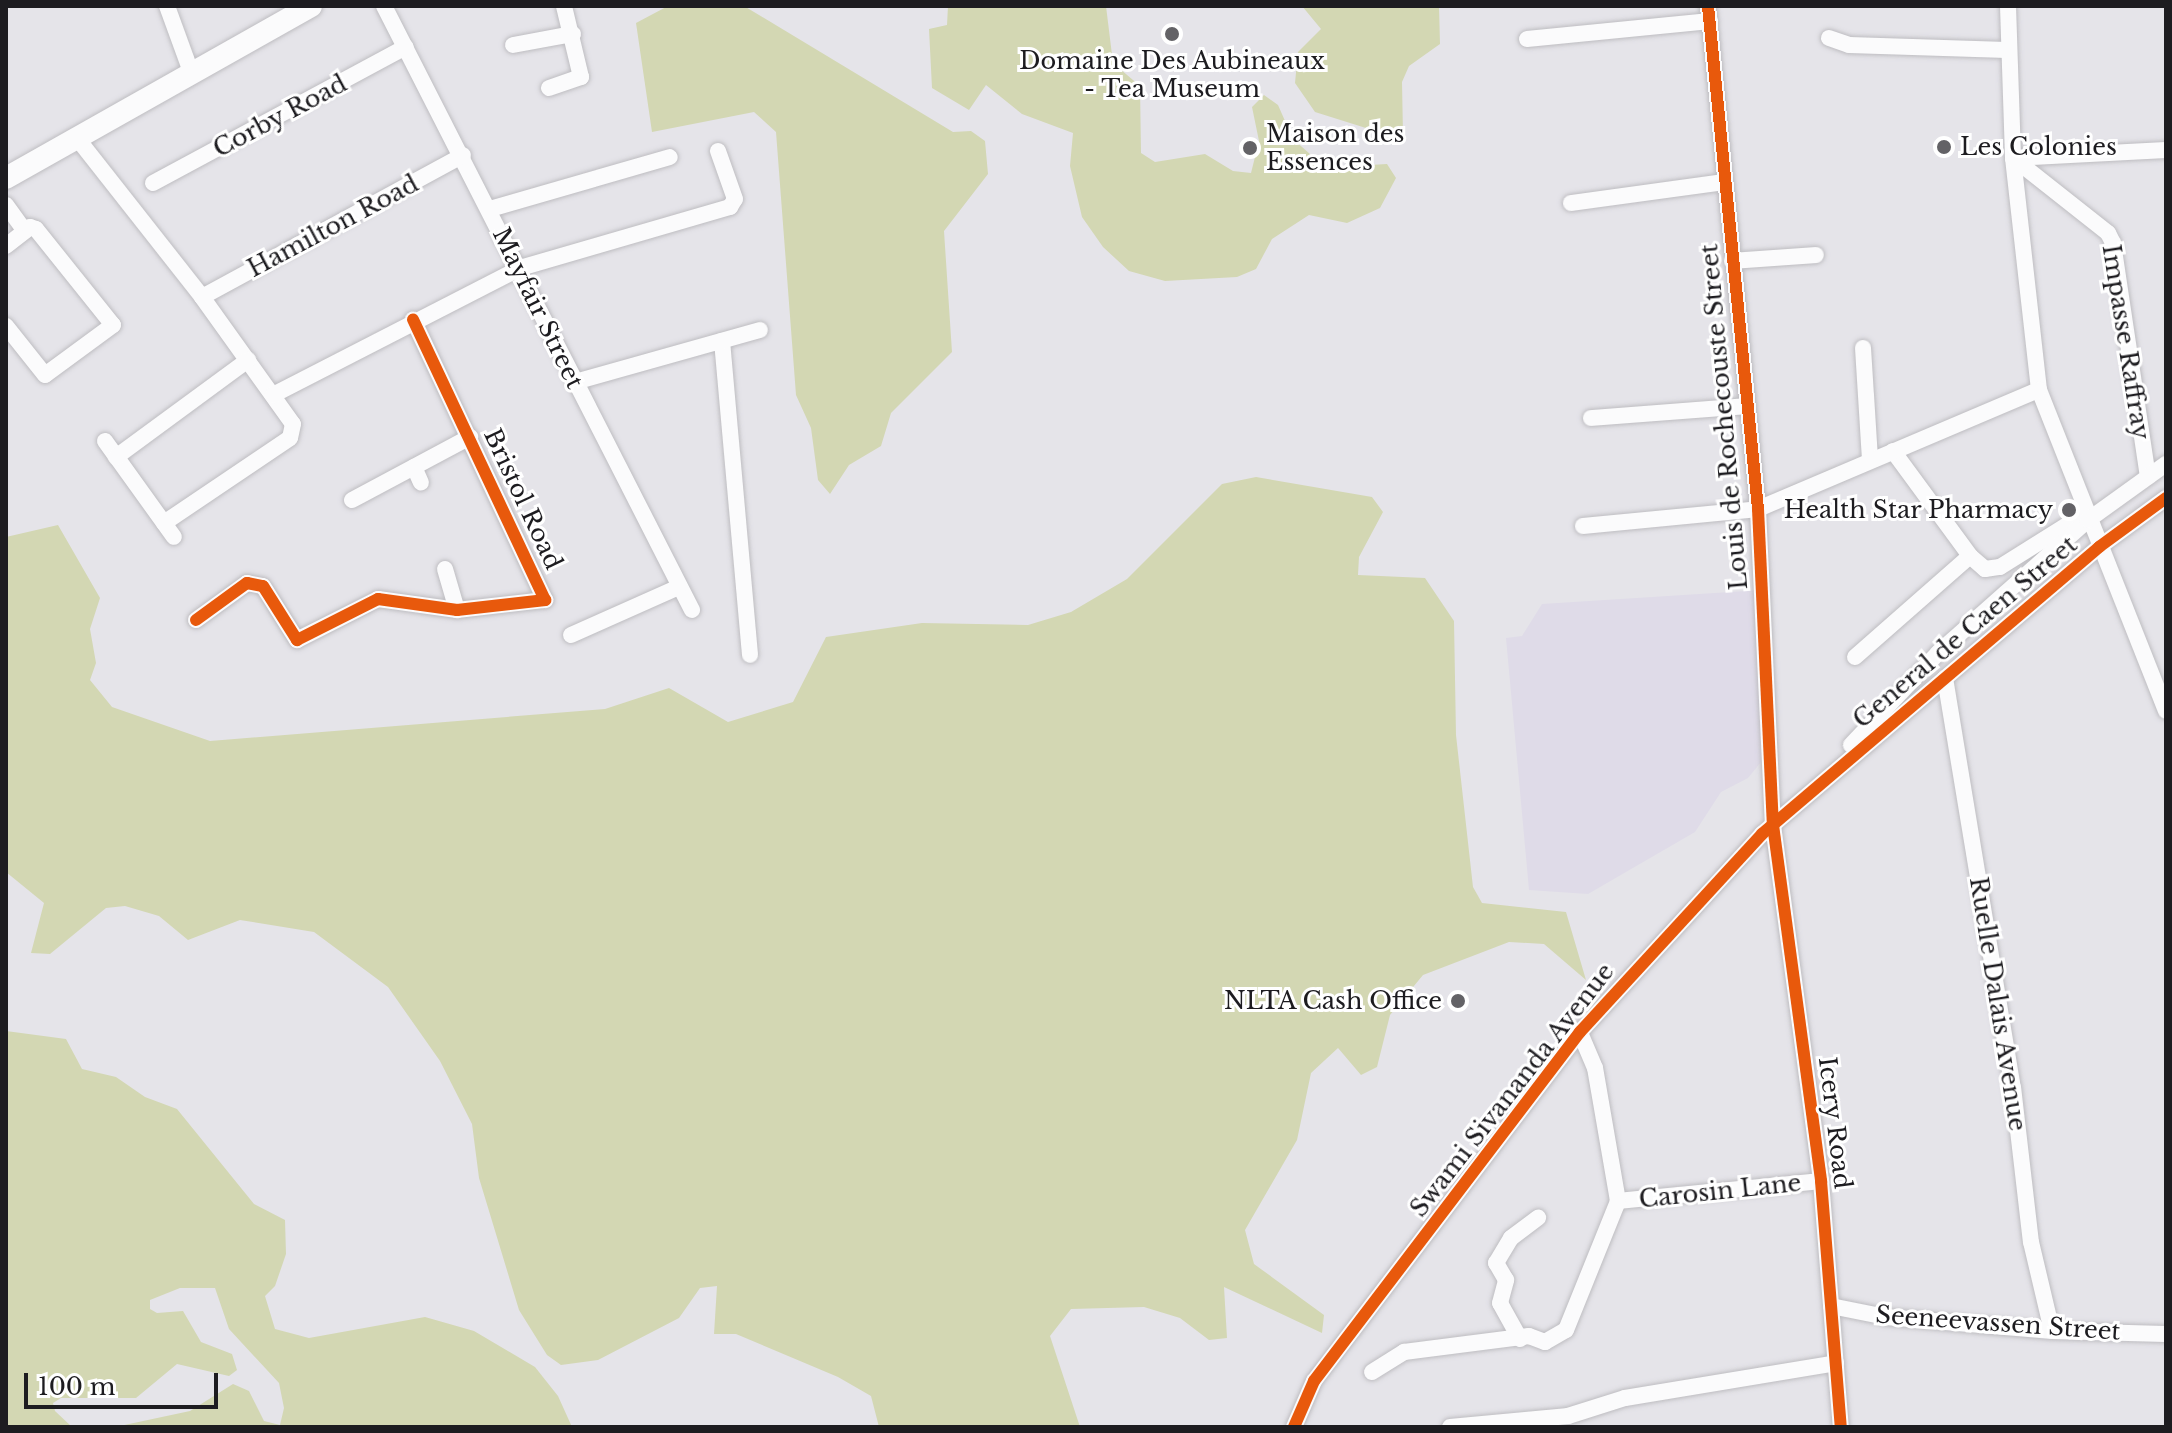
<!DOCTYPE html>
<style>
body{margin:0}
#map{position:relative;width:2172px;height:1433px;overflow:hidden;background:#e5e4e9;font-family:"Libre Baskerville",serif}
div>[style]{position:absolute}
.built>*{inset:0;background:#dfdbe8}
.green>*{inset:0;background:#d3d7b3}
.roads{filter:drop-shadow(0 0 2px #bebdc1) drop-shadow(0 0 2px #bebdc1)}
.minor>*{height:16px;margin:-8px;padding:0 8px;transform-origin:8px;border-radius:8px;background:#fbfbfc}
.major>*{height:22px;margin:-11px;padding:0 11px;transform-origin:11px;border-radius:11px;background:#fbfbfc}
.cycleway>*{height:12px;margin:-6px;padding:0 6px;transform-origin:6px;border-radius:6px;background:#e8590c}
.dots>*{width:22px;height:22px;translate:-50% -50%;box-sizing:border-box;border:4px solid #fff;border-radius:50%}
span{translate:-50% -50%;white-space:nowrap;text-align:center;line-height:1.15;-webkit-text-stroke:6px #fff;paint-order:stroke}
.poi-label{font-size:24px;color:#1d1c20}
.left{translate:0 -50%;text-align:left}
.right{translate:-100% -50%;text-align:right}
.street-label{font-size:24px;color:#1d1c20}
.frame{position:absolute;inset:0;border:8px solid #1d1c20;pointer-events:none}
.scale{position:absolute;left:24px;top:1373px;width:194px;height:36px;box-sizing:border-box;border:4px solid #1d1c20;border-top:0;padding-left:10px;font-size:24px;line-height:28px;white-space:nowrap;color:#1d1c20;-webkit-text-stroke:6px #fff;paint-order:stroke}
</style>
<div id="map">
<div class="built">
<div style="clip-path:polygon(1762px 590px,1770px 751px,1748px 778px,1721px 792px,1695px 832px,1588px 894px,1529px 890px,1506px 638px,1522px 636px,1542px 604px)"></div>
</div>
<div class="green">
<div style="clip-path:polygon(668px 6px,744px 6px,953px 132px,971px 131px,985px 141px,988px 174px,944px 231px,952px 352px,891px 413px,881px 446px,849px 465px,830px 494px,818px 480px,811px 428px,796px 395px,776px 132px,754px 112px,652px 132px,636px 23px)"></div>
<div style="clip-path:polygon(948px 6px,1106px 6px,1113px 63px,1140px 86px,1141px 153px,1155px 162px,1205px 154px,1233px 171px,1251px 173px,1259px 141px,1252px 107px,1264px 95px,1278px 105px,1293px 139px,1319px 162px,1335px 167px,1387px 164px,1396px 178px,1380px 208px,1347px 223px,1309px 215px,1272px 239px,1256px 269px,1237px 277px,1165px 281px,1129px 271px,1103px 247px,1082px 217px,1070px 166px,1073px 133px,1022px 114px,986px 85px,969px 110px,932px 88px,929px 29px,947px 25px)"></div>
<div style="clip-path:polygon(1302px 6px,1439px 6px,1440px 44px,1409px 66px,1402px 82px,1403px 135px,1385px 134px,1315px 112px,1295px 83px,1298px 52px,1321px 29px)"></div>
<div style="clip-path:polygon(1256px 477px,1372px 497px,1383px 512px,1359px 557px,1358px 575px,1425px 578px,1454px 621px,1456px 735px,1473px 887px,1482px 903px,1566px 912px,1586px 980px,1544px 944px,1509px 942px,1423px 975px,1390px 1015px,1377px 1067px,1361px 1075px,1338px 1048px,1311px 1073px,1297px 1140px,1245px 1230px,1254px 1264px,1324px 1315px,1322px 1333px,1224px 1287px,1227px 1338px,1209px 1340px,1180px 1318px,1144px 1307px,1071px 1309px,1050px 1336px,1080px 1427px,879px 1427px,871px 1396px,838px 1377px,736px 1334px,714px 1334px,717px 1286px,700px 1288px,679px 1318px,598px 1360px,561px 1365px,547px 1355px,519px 1310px,479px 1178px,472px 1124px,440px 1061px,388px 987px,314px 932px,240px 920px,188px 940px,159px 916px,125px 906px,106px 908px,50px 954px,31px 953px,44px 903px,6px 872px,6px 537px,58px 525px,100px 598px,90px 629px,96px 663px,90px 680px,112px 707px,210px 741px,605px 709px,669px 688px,728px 722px,793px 702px,826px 637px,922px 623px,1028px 625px,1071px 612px,1127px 579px,1222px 484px)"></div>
<div style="clip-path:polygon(6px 1031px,66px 1039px,82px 1069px,116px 1077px,145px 1097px,177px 1109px,254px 1204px,285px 1220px,286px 1254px,275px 1286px,265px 1296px,275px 1329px,309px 1338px,425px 1317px,474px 1331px,535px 1367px,558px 1396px,572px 1427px,115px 1427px,190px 1411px,233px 1384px,249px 1391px,264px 1421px,280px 1425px,284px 1408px,279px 1383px,229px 1329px,215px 1288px,180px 1288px,150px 1300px,150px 1309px,157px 1313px,183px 1311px,201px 1342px,232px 1354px,237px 1370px,229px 1376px,177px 1364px,136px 1398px,61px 1398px,53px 1403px,55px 1411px,72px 1427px,6px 1427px)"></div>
</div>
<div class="roads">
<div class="minor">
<div style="left:167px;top:6px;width:70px;rotate:70deg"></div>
<div style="left:384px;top:6px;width:678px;rotate:62.98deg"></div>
<div style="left:1708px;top:6px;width:505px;rotate:84.32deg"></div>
<div style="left:1758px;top:509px;width:316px;rotate:87.3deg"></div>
<div style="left:1773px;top:825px;width:359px;rotate:82.3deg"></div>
<div style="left:1821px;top:1181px;width:247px;rotate:85.4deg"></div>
<div style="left:2008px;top:6px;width:152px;rotate:88.1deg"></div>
<div style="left:2013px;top:158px;width:233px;rotate:83.6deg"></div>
<div style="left:2039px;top:390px;width:345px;rotate:68.4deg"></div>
<div style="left:1829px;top:38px;width:21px;rotate:19deg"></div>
<div style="left:1849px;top:45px;width:158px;rotate:1.8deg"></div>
<div style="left:1527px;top:39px;width:184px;rotate:-5.6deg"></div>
<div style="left:513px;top:45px;width:61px;rotate:-10.4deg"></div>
<div style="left:549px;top:88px;width:34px;rotate:-19deg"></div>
<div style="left:581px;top:77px;width:73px;rotate:-103.5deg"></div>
<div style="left:77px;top:138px;width:202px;rotate:51.8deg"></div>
<div style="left:202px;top:297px;width:156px;rotate:54.4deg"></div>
<div style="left:293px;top:424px;width:14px;rotate:102deg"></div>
<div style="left:290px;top:438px;width:152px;rotate:146deg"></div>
<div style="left:2013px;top:158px;width:121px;rotate:38.3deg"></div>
<div style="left:2108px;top:233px;width:11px;rotate:63deg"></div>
<div style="left:2113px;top:243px;width:236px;rotate:81.5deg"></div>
<div style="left:2013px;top:158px;width:153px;rotate:-3deg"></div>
<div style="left:153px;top:183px;width:287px;rotate:-28.3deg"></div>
<div style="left:1571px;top:203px;width:154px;rotate:-7.8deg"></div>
<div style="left:6px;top:205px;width:32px;rotate:54deg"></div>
<div style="left:490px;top:209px;width:187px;rotate:-16.1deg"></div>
<div style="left:6px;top:246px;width:31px;rotate:-38deg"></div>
<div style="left:30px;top:227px;width:6px;rotate:18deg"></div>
<div style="left:36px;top:229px;width:123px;rotate:51.3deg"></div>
<div style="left:113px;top:325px;width:84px;rotate:143.7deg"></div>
<div style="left:45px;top:375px;width:63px;rotate:-128.5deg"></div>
<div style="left:1732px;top:261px;width:84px;rotate:-4.1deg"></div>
<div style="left:202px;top:297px;width:297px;rotate:-28.5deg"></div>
<div style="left:722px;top:341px;width:315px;rotate:84.9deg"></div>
<div style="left:1863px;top:348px;width:112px;rotate:86.4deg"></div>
<div style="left:575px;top:382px;width:192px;rotate:-15.7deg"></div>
<div style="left:273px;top:395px;width:278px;rotate:-27.2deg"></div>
<div style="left:520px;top:268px;width:219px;rotate:-16.2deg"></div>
<div style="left:730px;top:207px;width:9px;rotate:-58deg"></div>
<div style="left:735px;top:199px;width:51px;rotate:-109.5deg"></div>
<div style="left:1591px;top:418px;width:156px;rotate:-4.4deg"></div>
<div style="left:105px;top:441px;width:118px;rotate:54.3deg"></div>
<div style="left:1893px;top:451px;width:130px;rotate:53.7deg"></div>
<div style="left:1970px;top:556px;width:20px;rotate:41deg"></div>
<div style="left:1985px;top:569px;width:15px;rotate:-8deg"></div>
<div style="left:2000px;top:567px;width:89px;rotate:-32.1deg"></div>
<div style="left:116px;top:457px;width:164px;rotate:-36.3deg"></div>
<div style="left:414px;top:467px;width:17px;rotate:66deg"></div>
<div style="left:352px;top:500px;width:134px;rotate:-28.1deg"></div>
<div style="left:1583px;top:526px;width:176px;rotate:-5.5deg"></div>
<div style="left:1758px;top:509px;width:305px;rotate:-23deg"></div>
<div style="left:445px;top:569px;width:43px;rotate:73.7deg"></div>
<div style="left:196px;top:620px;width:63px;rotate:-36deg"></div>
<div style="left:247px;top:583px;width:16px;rotate:11deg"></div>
<div style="left:263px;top:586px;width:64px;rotate:57.8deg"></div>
<div style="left:297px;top:640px;width:91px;rotate:-26.8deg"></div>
<div style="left:378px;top:599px;width:80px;rotate:7.9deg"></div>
<div style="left:457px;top:610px;width:89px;rotate:-6.5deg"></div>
<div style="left:545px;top:600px;width:310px;rotate:-115.2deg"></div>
<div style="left:571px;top:635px;width:118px;rotate:-24deg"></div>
<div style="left:1855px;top:657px;width:153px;rotate:-41.3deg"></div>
<div style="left:1945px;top:678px;width:415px;rotate:80.6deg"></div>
<div style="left:2013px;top:1087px;width:156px;rotate:83.4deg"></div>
<div style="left:2031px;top:1242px;width:91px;rotate:76.7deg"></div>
<div style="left:1851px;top:745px;width:127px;rotate:-46.6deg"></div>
<div style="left:1938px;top:653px;width:200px;rotate:-41.6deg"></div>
<div style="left:2088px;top:520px;width:96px;rotate:-35.7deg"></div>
<div style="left:1618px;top:1201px;width:204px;rotate:-5.6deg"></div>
<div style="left:1831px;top:1306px;width:56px;rotate:11.3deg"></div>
<div style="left:1886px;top:1317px;width:167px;rotate:4.8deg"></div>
<div style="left:2052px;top:1331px;width:114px;rotate:1.5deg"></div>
<div style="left:1520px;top:1339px;width:41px;rotate:-119.1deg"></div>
<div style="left:1500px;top:1303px;width:24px;rotate:-75deg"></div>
<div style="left:1506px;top:1280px;width:20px;rotate:-120deg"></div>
<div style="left:1496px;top:1263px;width:29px;rotate:-59deg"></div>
<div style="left:1511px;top:1238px;width:34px;rotate:-37deg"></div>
<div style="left:1372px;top:1372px;width:38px;rotate:-32deg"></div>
<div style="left:1404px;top:1352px;width:126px;rotate:-7.3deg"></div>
<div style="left:1529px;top:1336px;width:17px;rotate:21deg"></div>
<div style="left:1545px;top:1342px;width:24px;rotate:-30deg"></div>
<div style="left:1566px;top:1330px;width:139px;rotate:-68deg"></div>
<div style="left:1618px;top:1201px;width:135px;rotate:-99.8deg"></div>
<div style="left:1595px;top:1068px;width:39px;rotate:-113deg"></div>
<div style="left:1294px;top:1427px;width:50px;rotate:-66.5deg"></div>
<div style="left:1314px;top:1381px;width:439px;rotate:-52.7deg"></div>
<div style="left:1580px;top:1032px;width:269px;rotate:-47.4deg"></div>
<div style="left:1762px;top:834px;width:443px;rotate:-40.4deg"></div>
<div style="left:2099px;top:547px;width:83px;rotate:-36.2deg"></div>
<div style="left:1450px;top:1427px;width:119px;rotate:-5.3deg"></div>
<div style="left:1568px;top:1416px;width:60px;rotate:-17.5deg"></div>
<div style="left:1625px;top:1398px;width:214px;rotate:-9.4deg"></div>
</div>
<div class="major">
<div style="left:6px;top:178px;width:350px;rotate:-29.4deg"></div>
</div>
</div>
<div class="cycleway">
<div style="left:1708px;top:6px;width:505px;rotate:84.32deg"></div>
<div style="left:1758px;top:509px;width:316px;rotate:87.3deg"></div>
<div style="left:1773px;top:825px;width:359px;rotate:82.3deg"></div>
<div style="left:1821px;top:1181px;width:247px;rotate:85.4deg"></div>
<div style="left:196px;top:620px;width:63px;rotate:-36deg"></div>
<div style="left:247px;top:583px;width:16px;rotate:11deg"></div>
<div style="left:263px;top:586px;width:64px;rotate:57.8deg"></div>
<div style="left:297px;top:640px;width:91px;rotate:-26.8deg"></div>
<div style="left:378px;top:599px;width:80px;rotate:7.9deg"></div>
<div style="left:457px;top:610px;width:89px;rotate:-6.5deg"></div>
<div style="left:545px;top:600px;width:310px;rotate:-115.2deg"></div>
<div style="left:1294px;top:1427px;width:50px;rotate:-66.5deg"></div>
<div style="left:1314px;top:1381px;width:439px;rotate:-52.7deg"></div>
<div style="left:1580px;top:1032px;width:269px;rotate:-47.4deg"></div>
<div style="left:1762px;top:834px;width:443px;rotate:-40.4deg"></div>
<div style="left:2099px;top:547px;width:83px;rotate:-36.2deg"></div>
</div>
<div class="dots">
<div style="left:1172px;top:34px;background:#636266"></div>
<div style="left:1944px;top:147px;background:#636266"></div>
<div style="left:1250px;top:148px;background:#636266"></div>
<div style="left:2069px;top:510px;background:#636266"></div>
<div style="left:1458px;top:1001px;background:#636266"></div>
</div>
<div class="poi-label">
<span style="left:1172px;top:75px">Domaine Des Aubineaux<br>- Tea Museum</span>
<span class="left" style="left:1266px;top:148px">Maison des<br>Essences</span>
<span class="left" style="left:1960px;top:147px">Les Colonies</span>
<span class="right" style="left:2053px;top:510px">Health Star Pharmacy</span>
<span class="right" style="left:1442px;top:1001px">NLTA Cash Office</span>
</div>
<div class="street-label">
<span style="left:280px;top:116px;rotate:-28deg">Corby Road</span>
<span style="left:333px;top:226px;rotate:-28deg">Hamilton Road</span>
<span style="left:538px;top:308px;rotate:64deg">Mayfair Street</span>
<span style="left:2126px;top:342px;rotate:81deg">Impasse Raffray</span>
<span style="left:1724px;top:417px;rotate:-95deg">Louis de Rochecouste Street</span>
<span style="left:523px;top:499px;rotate:65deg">Bristol Road</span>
<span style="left:1965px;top:632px;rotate:-40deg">General de Caen Street</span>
<span style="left:1998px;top:1004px;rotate:81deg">Ruelle Dalais Avenue</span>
<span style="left:1512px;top:1090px;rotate:-52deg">Swami Sivananda Avenue</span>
<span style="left:1835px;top:1123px;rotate:83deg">Icery Road</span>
<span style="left:1720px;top:1191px;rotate:-6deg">Carosin Lane</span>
<span style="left:1998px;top:1323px;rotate:4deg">Seeneevassen Street</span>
</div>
<div class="frame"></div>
<div class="scale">100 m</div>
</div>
